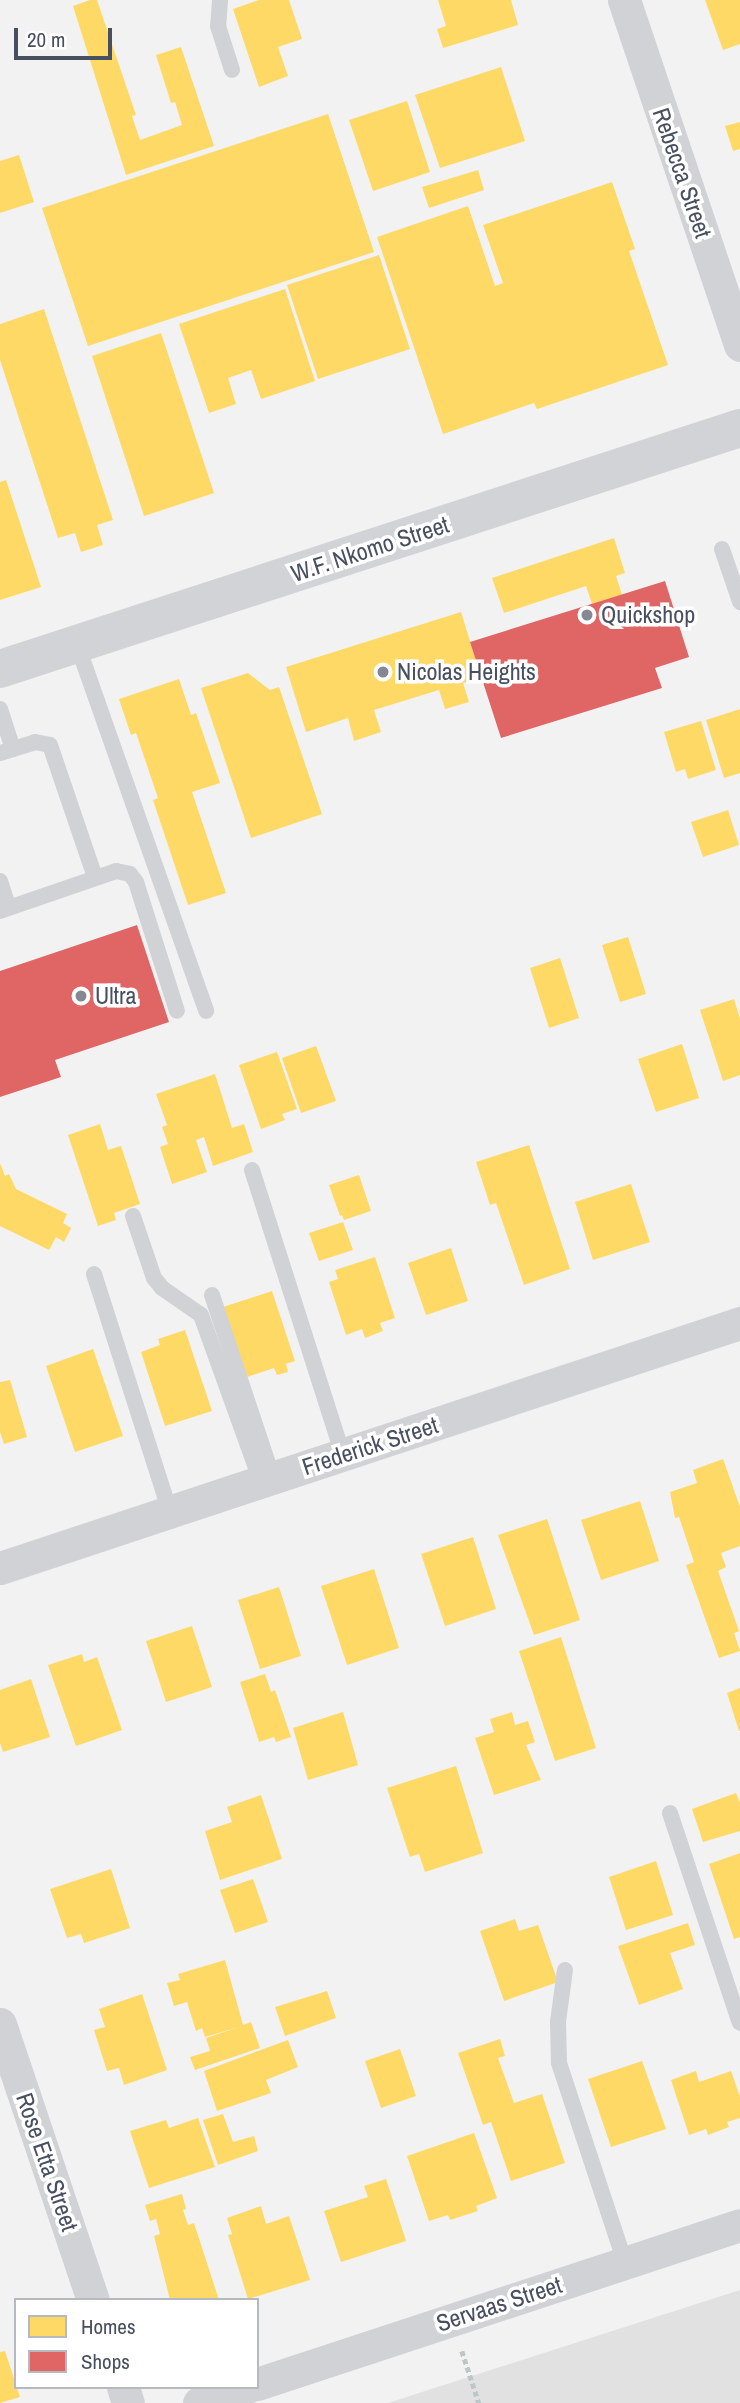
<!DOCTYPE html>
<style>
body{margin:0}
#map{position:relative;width:740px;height:2403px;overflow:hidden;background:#f2f2f2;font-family:"Archivo Narrow",sans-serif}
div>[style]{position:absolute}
.education>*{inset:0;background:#e1e1e2}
.homes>*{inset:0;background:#ffd966}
.shops>*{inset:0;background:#e06666}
.path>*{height:4.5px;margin-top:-2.25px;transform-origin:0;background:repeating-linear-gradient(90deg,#bbc8c7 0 5px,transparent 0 8.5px)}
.lane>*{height:16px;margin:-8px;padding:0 8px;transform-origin:8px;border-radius:8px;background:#d0d2d5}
.street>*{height:33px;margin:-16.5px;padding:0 16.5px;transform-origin:16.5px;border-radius:16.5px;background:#d0d2d5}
.secondary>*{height:38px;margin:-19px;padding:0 19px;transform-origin:19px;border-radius:19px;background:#d1d3d7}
.dots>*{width:19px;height:19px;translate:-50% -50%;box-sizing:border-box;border:4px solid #fff;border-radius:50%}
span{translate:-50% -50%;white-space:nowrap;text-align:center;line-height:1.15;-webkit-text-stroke:7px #fff;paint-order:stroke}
.street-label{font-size:24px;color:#484f60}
.poi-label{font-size:24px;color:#484f60}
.left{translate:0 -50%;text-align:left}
.legend{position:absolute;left:14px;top:2298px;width:245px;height:91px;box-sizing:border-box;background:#fff;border:2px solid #b6b9bf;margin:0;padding:9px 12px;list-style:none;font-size:21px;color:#484f60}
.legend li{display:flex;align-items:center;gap:14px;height:35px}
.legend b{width:35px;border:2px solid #b6b9bf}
.scale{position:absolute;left:14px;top:28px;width:98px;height:32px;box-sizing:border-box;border:4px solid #484f60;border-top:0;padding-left:9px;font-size:21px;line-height:24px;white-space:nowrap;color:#484f60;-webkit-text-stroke:5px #fff;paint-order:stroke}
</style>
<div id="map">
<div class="education">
<div style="clip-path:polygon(740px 2290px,740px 2403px,388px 2403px)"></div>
</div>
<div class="homes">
<div style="clip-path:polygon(90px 0,97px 0,136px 115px,132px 116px,140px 140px,182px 125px,175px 102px,171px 103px,156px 55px,181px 47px,214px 146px,126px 175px,73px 6px)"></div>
<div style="clip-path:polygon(259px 0,289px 0,302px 39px,278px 47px,288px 76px,259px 87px,233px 9px)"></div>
<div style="clip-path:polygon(438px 0,511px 0,518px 25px,443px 48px,437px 29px,446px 26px)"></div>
<div style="clip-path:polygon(705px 0,740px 0,740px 44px,723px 50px)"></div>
<div style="clip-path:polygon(501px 67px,525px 141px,440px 168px,415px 95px)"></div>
<div style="clip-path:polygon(407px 101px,430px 172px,373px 191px,349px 120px)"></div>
<div style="clip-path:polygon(328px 114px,374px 252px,88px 346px,42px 208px)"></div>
<div style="clip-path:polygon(740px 122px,740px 149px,733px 151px,725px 126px)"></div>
<div style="clip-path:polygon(19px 155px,34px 202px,0 213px,0 161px)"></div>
<div style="clip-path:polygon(478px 170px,484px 190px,429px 208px,422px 187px)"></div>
<div style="clip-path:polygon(612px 182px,635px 249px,629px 251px,668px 365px,537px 409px,534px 403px,443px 434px,377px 237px,468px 206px,495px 286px,503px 283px,483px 225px)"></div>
<div style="clip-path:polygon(379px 255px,410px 349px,318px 379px,287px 285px)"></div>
<div style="clip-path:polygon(285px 289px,315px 381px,261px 399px,251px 370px,228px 378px,236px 404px,209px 413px,179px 324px)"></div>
<div style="clip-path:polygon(44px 309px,113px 520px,97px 525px,103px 545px,81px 552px,75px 533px,58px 538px,0 360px,0 324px)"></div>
<div style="clip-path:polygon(161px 333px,214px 493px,144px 516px,92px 356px)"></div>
<div style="clip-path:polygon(6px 480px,41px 587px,0 600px,0 482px)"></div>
<div style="clip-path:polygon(614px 538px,625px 573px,616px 576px,622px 595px,592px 604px,586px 586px,504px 613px,492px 578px)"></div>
<div style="clip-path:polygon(461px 612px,481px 677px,463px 683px,469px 702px,445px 709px,439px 690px,374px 710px,381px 732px,354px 741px,348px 718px,306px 732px,286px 667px)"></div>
<div style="clip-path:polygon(248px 673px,270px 690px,279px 687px,322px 814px,251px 838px,201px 688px)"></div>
<div style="clip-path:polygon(179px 679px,191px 715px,196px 713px,220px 783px,192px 792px,226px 893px,188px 905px,153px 800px,158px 798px,136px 733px,131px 735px,119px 699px)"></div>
<div style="clip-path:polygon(740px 709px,740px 773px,724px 778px,706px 720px)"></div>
<div style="clip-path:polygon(701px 721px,716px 770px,688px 779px,685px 769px,676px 772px,664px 732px)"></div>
<div style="clip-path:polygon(728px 810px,739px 845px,703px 857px,691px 822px)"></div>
<div style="clip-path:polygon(628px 937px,646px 994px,620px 1002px,602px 945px)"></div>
<div style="clip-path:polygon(560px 958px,579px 1018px,549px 1028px,530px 968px)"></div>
<div style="clip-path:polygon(734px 999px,740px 1019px,740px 1075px,723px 1081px,700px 1010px)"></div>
<div style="clip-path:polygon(682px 1044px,699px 1098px,656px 1112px,638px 1059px)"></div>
<div style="clip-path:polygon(316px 1046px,336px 1101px,301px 1113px,282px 1058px)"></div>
<div style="clip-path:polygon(277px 1052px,297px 1109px,282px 1114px,285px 1120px,261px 1129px,239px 1065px)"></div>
<div style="clip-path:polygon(215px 1074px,232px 1128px,244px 1124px,253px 1152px,213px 1166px,204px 1137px,196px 1140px,207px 1172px,172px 1184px,160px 1147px,168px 1144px,162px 1127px,167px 1125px,156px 1094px)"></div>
<div style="clip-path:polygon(100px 1124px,108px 1150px,121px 1146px,140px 1204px,114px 1213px,116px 1220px,98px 1226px,68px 1135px)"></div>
<div style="clip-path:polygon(529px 1145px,570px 1269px,524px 1285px,496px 1203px,490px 1205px,476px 1162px)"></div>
<div style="clip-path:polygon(0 1163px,5px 1176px,9px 1174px,16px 1189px,67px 1214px,63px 1223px,71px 1228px,64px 1242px,56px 1237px,49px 1250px,0 1226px)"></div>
<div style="clip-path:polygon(359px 1175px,371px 1211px,344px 1220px,342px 1215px,340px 1216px,329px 1185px)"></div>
<div style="clip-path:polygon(631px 1184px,650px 1242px,593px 1260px,575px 1202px)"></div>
<div style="clip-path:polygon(343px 1222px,353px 1250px,319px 1261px,309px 1233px)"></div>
<div style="clip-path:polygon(451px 1248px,468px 1301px,426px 1315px,408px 1263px)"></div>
<div style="clip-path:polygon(375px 1257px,395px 1318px,380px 1323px,383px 1331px,365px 1338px,362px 1329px,346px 1335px,329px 1282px,338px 1279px,335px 1270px)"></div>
<div style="clip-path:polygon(272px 1291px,295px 1361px,286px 1364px,288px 1372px,277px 1375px,274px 1368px,247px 1377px,223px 1307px)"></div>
<div style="clip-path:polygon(185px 1330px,212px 1411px,165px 1426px,141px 1352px,160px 1345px,158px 1339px)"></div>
<div style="clip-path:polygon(93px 1349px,123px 1436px,75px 1452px,46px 1366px)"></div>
<div style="clip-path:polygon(10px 1380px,27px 1437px,4px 1444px,0 1432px,0 1382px)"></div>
<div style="clip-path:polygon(723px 1459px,740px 1507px,740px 1546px,721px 1553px,726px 1567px,718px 1571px,739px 1631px,734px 1633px,740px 1651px,719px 1658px,686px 1565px,694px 1562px,679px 1517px,675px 1518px,670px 1492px,697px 1483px,693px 1470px)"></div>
<div style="clip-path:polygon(640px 1501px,659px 1561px,601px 1580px,581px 1520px)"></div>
<div style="clip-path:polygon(547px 1519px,580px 1620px,534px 1635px,498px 1535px)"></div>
<div style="clip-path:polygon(473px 1537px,496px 1609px,445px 1626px,421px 1554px)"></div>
<div style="clip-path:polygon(374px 1569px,399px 1648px,347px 1665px,321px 1586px)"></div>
<div style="clip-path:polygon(279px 1587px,301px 1656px,260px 1669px,238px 1600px)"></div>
<div style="clip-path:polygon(192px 1626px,212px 1687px,166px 1702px,146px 1641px)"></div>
<div style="clip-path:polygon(561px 1637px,596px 1748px,555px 1761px,519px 1651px)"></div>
<div style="clip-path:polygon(82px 1654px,84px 1662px,97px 1657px,122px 1730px,76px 1746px,48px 1665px)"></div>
<div style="clip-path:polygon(265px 1674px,271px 1692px,275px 1690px,291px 1737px,276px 1742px,274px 1737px,259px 1742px,240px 1682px)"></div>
<div style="clip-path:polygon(31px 1679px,50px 1737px,3px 1752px,0 1743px,0 1690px)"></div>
<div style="clip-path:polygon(740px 1688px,740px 1731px,739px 1731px,727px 1693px)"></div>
<div style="clip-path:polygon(343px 1712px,358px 1765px,308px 1780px,293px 1728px)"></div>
<div style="clip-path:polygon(512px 1712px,515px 1725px,528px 1721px,535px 1742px,526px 1745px,541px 1780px,494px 1795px,475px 1738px,494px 1732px,490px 1719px)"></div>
<div style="clip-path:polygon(456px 1766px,483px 1853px,425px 1872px,419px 1854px,410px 1857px,387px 1788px)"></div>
<div style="clip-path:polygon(736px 1793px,740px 1803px,740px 1831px,703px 1842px,692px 1809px)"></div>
<div style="clip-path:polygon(261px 1795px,282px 1859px,220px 1880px,205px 1831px,232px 1822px,227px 1807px)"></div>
<div style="clip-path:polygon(740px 1853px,740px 1937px,734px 1939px,709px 1864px)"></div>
<div style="clip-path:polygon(656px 1861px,673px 1915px,626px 1930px,609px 1877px)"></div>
<div style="clip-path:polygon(111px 1869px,130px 1928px,84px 1943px,81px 1934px,67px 1938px,50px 1889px)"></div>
<div style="clip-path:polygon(253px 1879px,268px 1922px,235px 1933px,220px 1890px)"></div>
<div style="clip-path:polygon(515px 1919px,519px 1931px,538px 1925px,558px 1982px,504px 2001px,480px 1931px)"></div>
<div style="clip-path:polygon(688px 1923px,695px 1945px,670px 1953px,683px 1989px,639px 2005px,618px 1946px)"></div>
<div style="clip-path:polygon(225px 1960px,243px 2025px,251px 2022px,260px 2048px,195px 2070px,190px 2057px,210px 2051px,206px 2038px,239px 2027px,205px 2037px,202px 2028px,196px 2031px,187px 2002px,174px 2006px,167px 1983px,180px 1980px,178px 1974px)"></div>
<div style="clip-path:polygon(327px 1991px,336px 2018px,285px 2036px,275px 2007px)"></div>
<div style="clip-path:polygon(142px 1994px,167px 2070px,124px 2085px,119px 2068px,107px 2071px,94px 2030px,105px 2027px,99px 2009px)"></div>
<div style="clip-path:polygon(500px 2039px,505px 2056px,498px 2058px,514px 2103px,542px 2094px,565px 2163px,511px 2181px,491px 2122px,483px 2125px,458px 2053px)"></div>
<div style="clip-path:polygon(288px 2040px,298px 2067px,266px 2080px,271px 2093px,217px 2111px,204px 2071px)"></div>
<div style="clip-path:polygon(400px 2049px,416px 2096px,381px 2108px,365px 2061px)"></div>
<div style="clip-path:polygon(642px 2061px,666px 2129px,611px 2147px,588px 2079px)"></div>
<div style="clip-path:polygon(696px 2071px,699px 2082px,731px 2071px,740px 2097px,740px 2118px,727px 2122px,729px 2127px,708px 2135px,706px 2129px,689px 2135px,671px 2080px)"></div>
<div style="clip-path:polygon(223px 2114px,233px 2142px,254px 2136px,258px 2151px,218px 2165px,203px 2120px)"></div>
<div style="clip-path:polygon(198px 2118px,215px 2167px,149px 2188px,130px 2131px,166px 2120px,169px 2128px)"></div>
<div style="clip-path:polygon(474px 2133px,497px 2198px,476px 2206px,478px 2211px,450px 2220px,448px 2215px,429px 2221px,407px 2156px)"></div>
<div style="clip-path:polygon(386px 2179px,406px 2241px,341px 2262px,324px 2211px,368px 2197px,364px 2186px)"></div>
<div style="clip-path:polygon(182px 2194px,186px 2209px,183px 2210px,188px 2225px,194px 2223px,219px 2300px,170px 2300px,154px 2236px,160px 2234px,156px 2219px,150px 2221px,145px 2205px)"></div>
<div style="clip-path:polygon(261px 2206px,266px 2224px,289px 2216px,310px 2280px,248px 2299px,228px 2235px,232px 2234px,227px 2218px)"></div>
<div style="clip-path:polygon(5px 2351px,20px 2397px,0 2403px,0 2352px)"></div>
</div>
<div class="shops">
<div style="clip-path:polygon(665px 581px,689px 657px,655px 668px,662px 688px,501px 738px,470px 642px)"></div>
<div style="clip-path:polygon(137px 925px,169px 1022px,55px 1060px,61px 1077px,0 1097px,0 971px)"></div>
</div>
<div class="path">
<div style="left:462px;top:2351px;width:55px;rotate:71.9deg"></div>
</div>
<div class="lane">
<div style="left:220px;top:0;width:26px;rotate:94deg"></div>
<div style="left:218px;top:26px;width:46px;rotate:72.3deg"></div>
<div style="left:722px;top:549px;width:56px;rotate:71.2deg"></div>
<div style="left:77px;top:644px;width:389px;rotate:70.6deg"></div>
<div style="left:0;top:709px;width:42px;rotate:72deg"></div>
<div style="left:0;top:753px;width:37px;rotate:-17deg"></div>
<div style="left:35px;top:742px;width:15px;rotate:11deg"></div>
<div style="left:50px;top:745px;width:139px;rotate:71.2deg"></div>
<div style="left:0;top:881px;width:28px;rotate:72deg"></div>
<div style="left:0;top:911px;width:123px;rotate:-19deg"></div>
<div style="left:116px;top:871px;width:14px;rotate:12deg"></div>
<div style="left:130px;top:874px;width:10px;rotate:53deg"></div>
<div style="left:136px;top:882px;width:135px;rotate:72.4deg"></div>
<div style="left:252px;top:1170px;width:299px;rotate:72.3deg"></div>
<div style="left:133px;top:1216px;width:65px;rotate:71.3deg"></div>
<div style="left:154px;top:1278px;width:13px;rotate:51deg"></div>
<div style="left:162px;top:1288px;width:47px;rotate:34.7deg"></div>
<div style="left:201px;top:1315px;width:177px;rotate:70.2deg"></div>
<div style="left:94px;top:1274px;width:250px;rotate:72.3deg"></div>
<div style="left:212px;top:1295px;width:193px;rotate:71.6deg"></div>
<div style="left:670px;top:1813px;width:221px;rotate:71.6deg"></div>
<div style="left:565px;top:1970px;width:52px;rotate:97.7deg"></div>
<div style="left:558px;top:2022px;width:41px;rotate:88.6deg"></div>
<div style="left:559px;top:2063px;width:211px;rotate:71.7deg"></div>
</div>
<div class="street">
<div style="left:624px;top:0;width:364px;rotate:71.4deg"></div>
<div style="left:0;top:1568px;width:780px;rotate:-18.32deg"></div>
<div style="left:0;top:2024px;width:291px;rotate:71.4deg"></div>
<div style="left:257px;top:2384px;width:508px;rotate:-18.22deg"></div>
<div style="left:123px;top:2387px;width:17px;rotate:73deg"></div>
<div style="left:199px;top:2403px;width:51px;rotate:-18.4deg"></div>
</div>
<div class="secondary">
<div style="left:0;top:669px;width:778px;rotate:-18.04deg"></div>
</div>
<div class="dots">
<div style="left:587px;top:615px;background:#848893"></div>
<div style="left:383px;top:672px;background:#848893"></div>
<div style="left:81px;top:996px;background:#848893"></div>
</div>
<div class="street-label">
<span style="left:682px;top:173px;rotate:71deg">Rebecca Street</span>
<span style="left:370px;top:549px;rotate:-18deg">W.F. Nkomo Street</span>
<span style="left:370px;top:1446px;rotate:-18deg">Frederick Street</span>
<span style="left:47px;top:2162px;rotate:71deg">Rose Etta Street</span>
<span style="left:499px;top:2304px;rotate:-18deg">Servaas Street</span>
</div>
<div class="poi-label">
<span class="left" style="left:601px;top:615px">Quickshop</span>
<span class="left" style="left:397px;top:672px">Nicolas Heights</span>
<span class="left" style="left:95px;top:996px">Ultra</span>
</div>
<ul class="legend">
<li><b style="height:19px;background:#ffd966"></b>Homes</li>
<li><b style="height:19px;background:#e06666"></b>Shops</li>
</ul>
<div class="scale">20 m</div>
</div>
